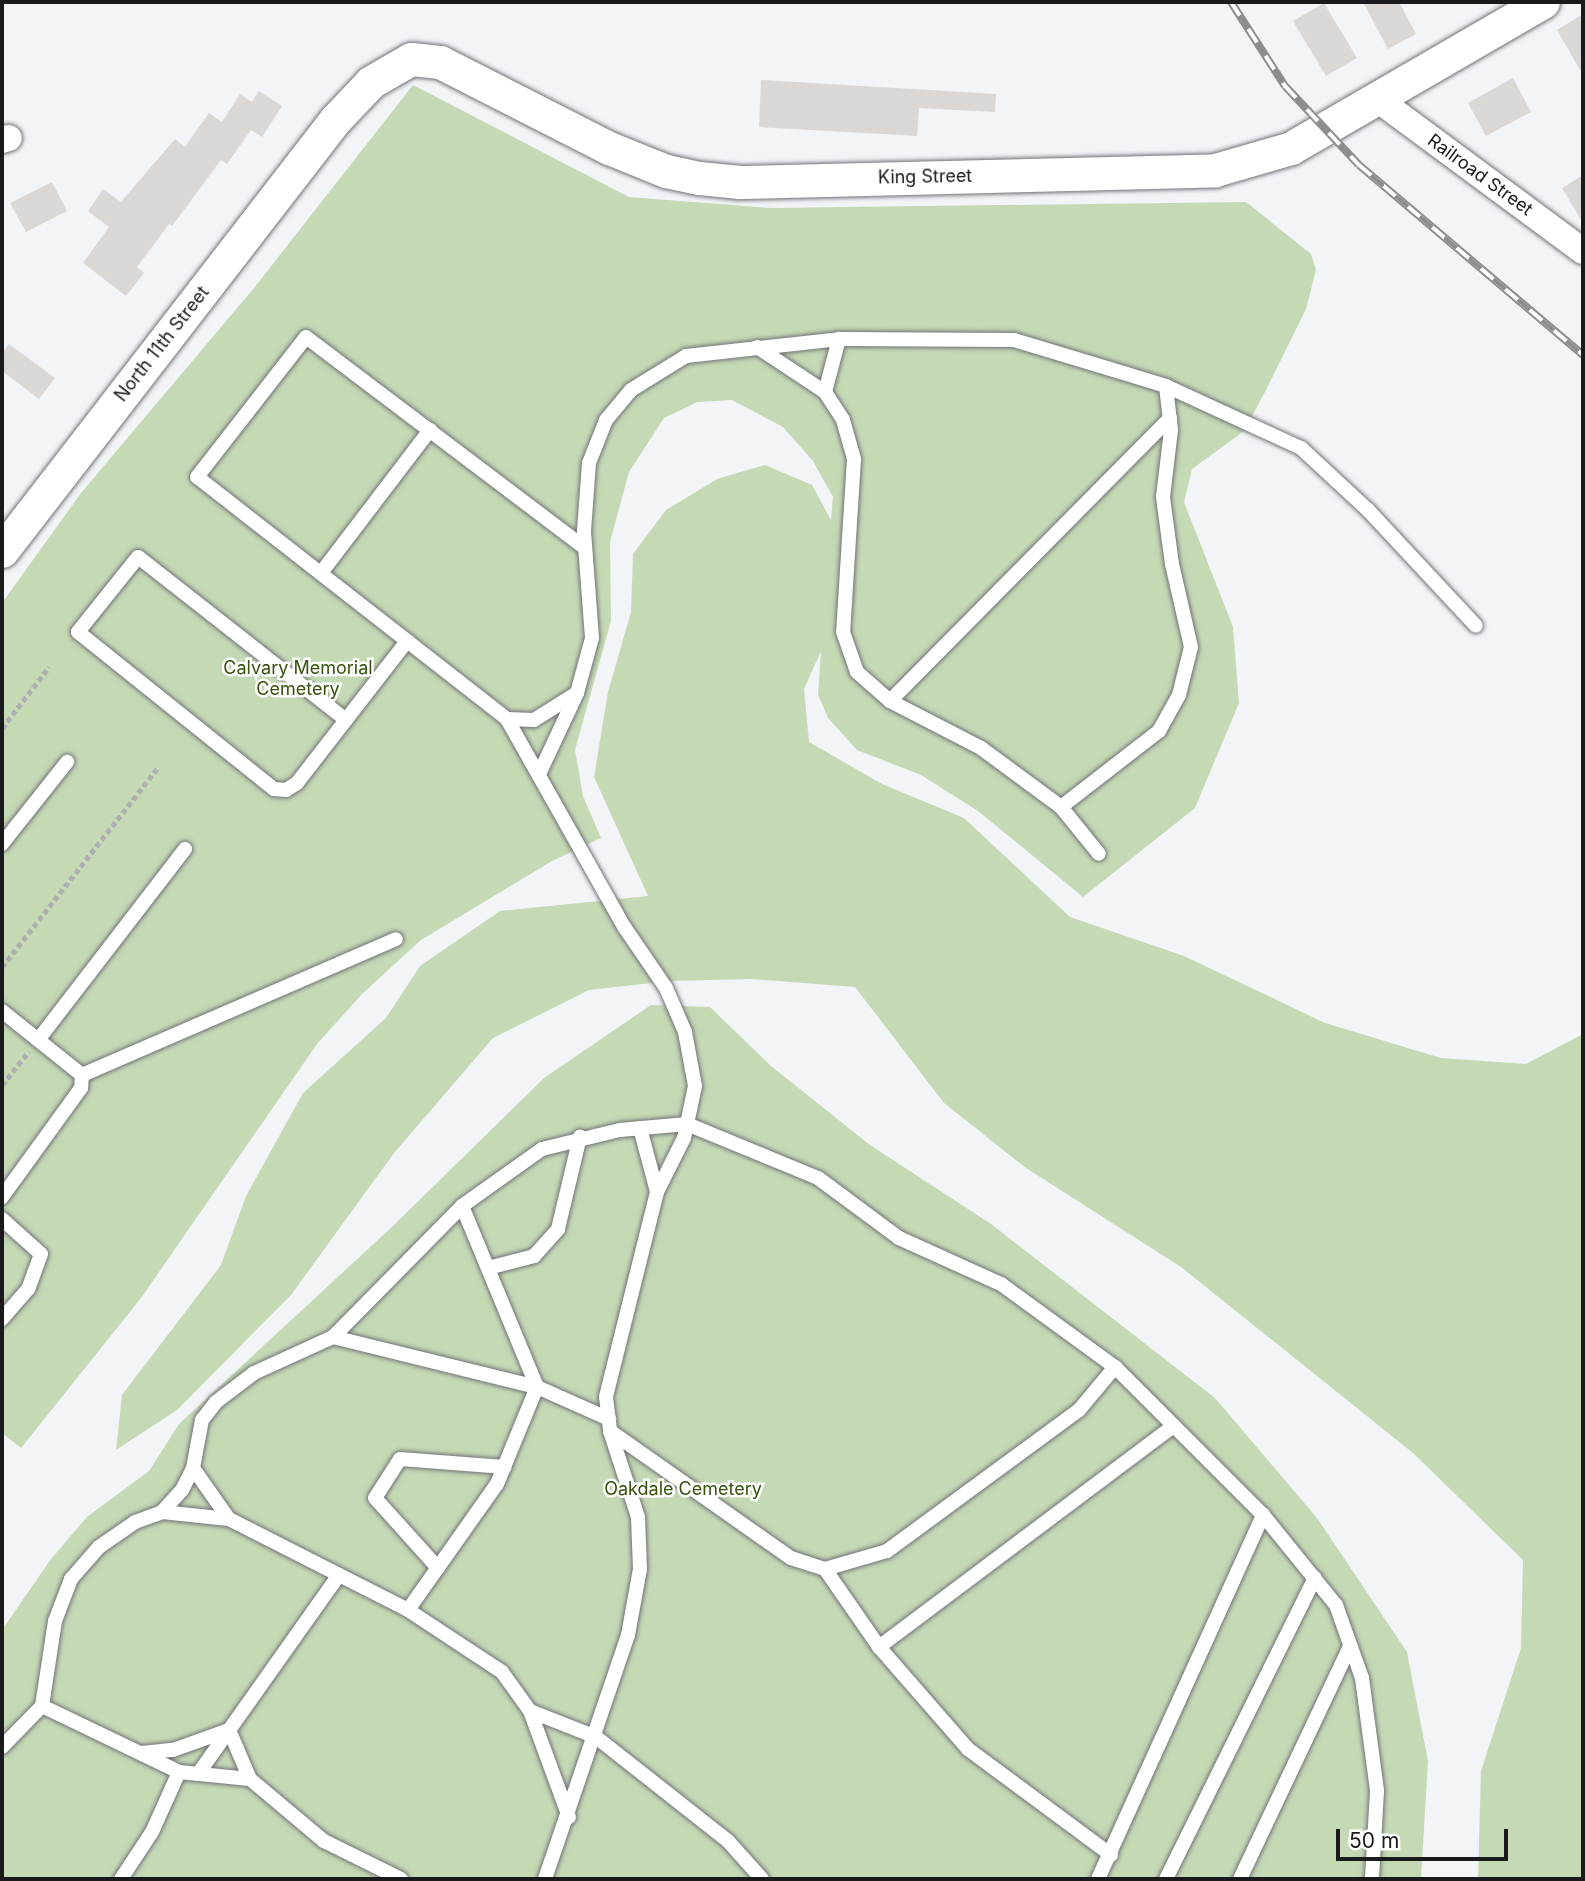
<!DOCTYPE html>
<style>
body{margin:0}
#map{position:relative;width:1585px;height:1881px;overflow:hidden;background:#f2f4f8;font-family:Inter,sans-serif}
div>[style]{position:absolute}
.green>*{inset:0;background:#c5d9b5}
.building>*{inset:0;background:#dad7d4}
.path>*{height:4.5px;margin-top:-2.25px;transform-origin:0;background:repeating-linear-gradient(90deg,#acaeb1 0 5px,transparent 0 8.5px)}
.roads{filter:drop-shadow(0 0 2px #727377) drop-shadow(0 0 2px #727377)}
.service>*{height:14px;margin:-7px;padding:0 7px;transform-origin:7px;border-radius:7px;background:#fff}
.minor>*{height:26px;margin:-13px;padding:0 13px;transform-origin:13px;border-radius:13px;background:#fff}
.tertiary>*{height:33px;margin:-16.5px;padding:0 16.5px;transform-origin:16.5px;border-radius:16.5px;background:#fff}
.rail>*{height:8px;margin-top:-4px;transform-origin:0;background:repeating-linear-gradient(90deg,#fff 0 16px,#8c8d90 0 32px);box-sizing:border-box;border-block:2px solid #8c8d90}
span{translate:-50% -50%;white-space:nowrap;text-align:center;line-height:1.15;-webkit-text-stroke:5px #fff;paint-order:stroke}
.street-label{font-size:18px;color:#1a1a1c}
.park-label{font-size:18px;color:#34520c}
.frame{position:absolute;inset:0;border:4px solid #1a1a1c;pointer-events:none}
.scale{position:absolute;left:1336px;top:1829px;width:172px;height:32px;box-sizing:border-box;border:4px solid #1a1a1c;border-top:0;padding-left:9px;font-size:21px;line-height:24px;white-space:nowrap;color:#1a1a1c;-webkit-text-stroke:5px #fff;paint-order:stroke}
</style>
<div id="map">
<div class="green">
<div style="clip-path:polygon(413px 85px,629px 197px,770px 208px,1246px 202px,1311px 254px,1316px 270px,1306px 309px,1266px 390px,1244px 431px,1192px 469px,1184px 502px,1233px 627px,1239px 703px,1195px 808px,1083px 897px,978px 811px,921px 775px,857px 750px,828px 718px,818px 695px,821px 651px,804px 689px,809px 742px,882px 784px,964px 818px,1070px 917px,1184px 956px,1325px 1023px,1441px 1058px,1526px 1064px,1583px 1034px,1583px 1879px,1478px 1879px,1481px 1771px,1521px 1648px,1523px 1560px,1413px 1453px,1181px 1267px,1026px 1168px,944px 1103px,855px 987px,751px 979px,670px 981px,589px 990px,493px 1038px,394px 1153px,291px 1295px,177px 1410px,116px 1450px,122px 1395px,221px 1265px,246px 1196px,303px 1093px,386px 1018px,420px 966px,500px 911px,648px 896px,594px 777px,608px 692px,631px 612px,633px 554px,666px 510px,717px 479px,765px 465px,812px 485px,831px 520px,833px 497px,813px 461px,783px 427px,732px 400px,697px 402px,664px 418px,629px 472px,610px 542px,611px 621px,575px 750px,583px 796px,601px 838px,552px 861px,421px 940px,362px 994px,317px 1044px,141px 1298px,21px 1448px,2px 1433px,2px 603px,81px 493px,254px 288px)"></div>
<div style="clip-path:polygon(651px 1005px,710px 1007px,771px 1066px,870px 1145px,991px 1224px,1215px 1398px,1317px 1518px,1407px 1652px,1428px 1761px,1421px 1879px,2px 1879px,2px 1630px,51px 1559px,87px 1517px,149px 1471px,179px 1424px,394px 1225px,544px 1078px)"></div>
</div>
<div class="building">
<div style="clip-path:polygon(1363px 2px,1399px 2px,1416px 34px,1388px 49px)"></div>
<div style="clip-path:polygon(1324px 3px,1357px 58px,1326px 76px,1293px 21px)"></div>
<div style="clip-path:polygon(1583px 14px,1583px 75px,1557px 30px)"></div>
<div style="clip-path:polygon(1513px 78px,1531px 112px,1486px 136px,1468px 103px)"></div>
<div style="clip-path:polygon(761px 80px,996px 94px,995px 112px,919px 108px,917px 136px,759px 127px)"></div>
<div style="clip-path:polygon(259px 91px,282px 106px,262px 137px,251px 130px,227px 164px,221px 160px,172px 226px,169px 224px,137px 267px,144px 273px,126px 296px,83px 263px,109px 227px,88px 211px,103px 189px,121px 202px,175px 139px,185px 147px,209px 113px,222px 122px,240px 94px,252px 102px)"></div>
<div style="clip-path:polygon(1583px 175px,1583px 223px,1562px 188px)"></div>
<div style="clip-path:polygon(52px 182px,67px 211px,26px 232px,10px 203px)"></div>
<div style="clip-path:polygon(9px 344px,55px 378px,39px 399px,2px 371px,2px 354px)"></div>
</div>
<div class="path">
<div style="left:2px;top:728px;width:77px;rotate:-52.4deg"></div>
<div style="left:2px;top:967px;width:255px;rotate:-52deg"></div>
<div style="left:2px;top:1085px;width:43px;rotate:-51.5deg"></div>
</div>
<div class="roads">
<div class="service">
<div style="left:757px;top:347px;width:82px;rotate:33.5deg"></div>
<div style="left:825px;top:392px;width:33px;rotate:57deg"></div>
<div style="left:843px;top:420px;width:41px;rotate:74.2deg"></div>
<div style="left:854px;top:459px;width:173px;rotate:93.6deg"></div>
<div style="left:843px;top:632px;width:42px;rotate:70.7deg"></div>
<div style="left:857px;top:672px;width:44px;rotate:41.3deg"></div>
<div style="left:890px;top:701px;width:102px;rotate:27.3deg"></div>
<div style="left:981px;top:748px;width:99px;rotate:36.4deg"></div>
<div style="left:1061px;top:807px;width:60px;rotate:51deg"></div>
<div style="left:825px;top:392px;width:55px;rotate:-75.2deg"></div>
<div style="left:321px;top:573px;width:180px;rotate:-52.7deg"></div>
<div style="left:577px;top:693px;width:51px;rotate:147.9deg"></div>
<div style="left:534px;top:720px;width:27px;rotate:-178deg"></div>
<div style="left:507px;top:719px;width:393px;rotate:-142deg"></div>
<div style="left:197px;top:477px;width:177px;rotate:-52.1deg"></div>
<div style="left:306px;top:337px;width:350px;rotate:37.1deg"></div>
<div style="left:890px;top:701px;width:398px;rotate:-45.3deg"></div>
<div style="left:507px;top:719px;width:240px;rotate:60.6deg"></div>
<div style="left:625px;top:928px;width:73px;rotate:55.7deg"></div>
<div style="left:666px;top:988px;width:48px;rotate:66.6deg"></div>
<div style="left:685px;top:1032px;width:55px;rotate:79.5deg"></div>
<div style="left:695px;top:1086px;width:53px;rotate:101.9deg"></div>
<div style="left:684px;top:1138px;width:60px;rotate:116.6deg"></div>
<div style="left:657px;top:1192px;width:211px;rotate:104deg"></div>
<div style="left:606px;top:1397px;width:34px;rotate:83deg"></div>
<div style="left:610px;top:1431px;width:90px;rotate:72deg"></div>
<div style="left:638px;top:1517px;width:52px;rotate:87.8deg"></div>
<div style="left:640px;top:1569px;width:67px;rotate:100.3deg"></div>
<div style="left:628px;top:1635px;width:258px;rotate:108.8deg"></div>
<div style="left:346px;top:720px;width:264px;rotate:-141.9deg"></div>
<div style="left:138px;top:557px;width:96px;rotate:128.7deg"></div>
<div style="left:78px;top:632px;width:251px;rotate:38.7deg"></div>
<div style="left:274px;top:789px;width:12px;rotate:5deg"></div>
<div style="left:286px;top:790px;width:13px;rotate:-32deg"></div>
<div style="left:297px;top:783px;width:180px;rotate:-52.2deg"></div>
<div style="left:540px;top:772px;width:87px;rotate:-64.9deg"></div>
<div style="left:577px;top:693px;width:57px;rotate:-74.7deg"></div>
<div style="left:592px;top:638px;width:107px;rotate:-94.3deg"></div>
<div style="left:584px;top:531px;width:68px;rotate:-85.8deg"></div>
<div style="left:589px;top:463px;width:46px;rotate:-68.4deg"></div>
<div style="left:606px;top:420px;width:39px;rotate:-50deg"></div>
<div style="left:631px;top:390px;width:65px;rotate:-31.7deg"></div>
<div style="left:686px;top:356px;width:154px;rotate:-6.3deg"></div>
<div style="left:839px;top:339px;width:175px;rotate:0.3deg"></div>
<div style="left:1014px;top:340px;width:159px;rotate:16.8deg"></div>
<div style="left:1166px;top:386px;width:149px;rotate:24.7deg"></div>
<div style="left:1301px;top:448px;width:91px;rotate:42.8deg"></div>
<div style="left:1368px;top:510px;width:158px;rotate:47deg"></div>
<div style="left:1061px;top:807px;width:124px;rotate:-37.8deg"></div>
<div style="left:1159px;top:731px;width:41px;rotate:-60.9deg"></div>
<div style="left:1179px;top:695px;width:49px;rotate:-76deg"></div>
<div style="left:1191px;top:647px;width:85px;rotate:-102.9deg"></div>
<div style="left:1172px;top:564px;width:68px;rotate:-97.7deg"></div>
<div style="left:1163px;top:497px;width:67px;rotate:-83.2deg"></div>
<div style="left:1171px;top:430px;width:44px;rotate:-96.5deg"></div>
<div style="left:2px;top:844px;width:105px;rotate:-51.6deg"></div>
<div style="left:2px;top:1011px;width:102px;rotate:38.7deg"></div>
<div style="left:82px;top:1075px;width:13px;rotate:94deg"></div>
<div style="left:81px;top:1088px;width:135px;rotate:125.9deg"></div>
<div style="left:38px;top:1040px;width:241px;rotate:-52.4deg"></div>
<div style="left:82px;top:1075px;width:342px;rotate:-23.4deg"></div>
<div style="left:640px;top:1128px;width:66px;rotate:75.1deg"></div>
<div style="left:2px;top:1219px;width:52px;rotate:41.9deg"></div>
<div style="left:41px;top:1254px;width:37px;rotate:110deg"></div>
<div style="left:28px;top:1289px;width:40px;rotate:131deg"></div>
<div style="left:488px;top:1268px;width:48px;rotate:-14.6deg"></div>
<div style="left:534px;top:1256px;width:36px;rotate:-48deg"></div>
<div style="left:558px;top:1229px;width:95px;rotate:-76.6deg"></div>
<div style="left:333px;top:1337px;width:184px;rotate:-45.4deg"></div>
<div style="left:462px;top:1206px;width:98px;rotate:-35.5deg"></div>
<div style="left:542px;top:1149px;width:80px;rotate:-13.7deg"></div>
<div style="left:620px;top:1130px;width:67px;rotate:-5.1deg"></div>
<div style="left:687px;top:1124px;width:142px;rotate:22.4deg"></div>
<div style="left:818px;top:1178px;width:101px;rotate:36.5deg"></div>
<div style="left:899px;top:1238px;width:112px;rotate:24.3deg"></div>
<div style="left:1001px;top:1284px;width:141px;rotate:36.1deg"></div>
<div style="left:1115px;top:1367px;width:209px;rotate:45deg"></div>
<div style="left:1263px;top:1515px;width:116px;rotate:51deg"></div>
<div style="left:1336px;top:1605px;width:77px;rotate:70.4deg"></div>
<div style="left:1362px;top:1678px;width:114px;rotate:82.4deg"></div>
<div style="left:1377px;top:1791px;width:88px;rotate:93.3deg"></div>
<div style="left:610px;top:1431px;width:221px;rotate:35.1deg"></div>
<div style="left:791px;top:1558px;width:36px;rotate:18deg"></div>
<div style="left:825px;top:1569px;width:65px;rotate:-16.2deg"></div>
<div style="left:887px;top:1551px;width:238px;rotate:-36.3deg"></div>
<div style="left:1079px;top:1410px;width:56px;rotate:-50.1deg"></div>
<div style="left:193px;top:1468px;width:62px;rotate:54.8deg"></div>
<div style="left:162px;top:1512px;width:30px;rotate:-48deg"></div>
<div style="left:182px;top:1490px;width:25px;rotate:-63deg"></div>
<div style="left:193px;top:1468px;width:49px;rotate:-79.4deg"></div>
<div style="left:202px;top:1420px;width:23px;rotate:-52deg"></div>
<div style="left:216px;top:1402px;width:48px;rotate:-37.3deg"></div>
<div style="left:254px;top:1373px;width:87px;rotate:-24.5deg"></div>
<div style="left:333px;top:1337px;width:210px;rotate:13.8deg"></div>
<div style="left:537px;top:1387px;width:79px;rotate:24deg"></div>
<div style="left:438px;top:1568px;width:94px;rotate:-132deg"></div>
<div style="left:375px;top:1498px;width:46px;rotate:-57.3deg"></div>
<div style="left:400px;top:1459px;width:105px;rotate:4.4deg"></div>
<div style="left:825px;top:1569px;width:95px;rotate:55.3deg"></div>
<div style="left:879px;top:1647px;width:135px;rotate:48.9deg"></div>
<div style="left:968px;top:1749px;width:178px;rotate:36.5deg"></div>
<div style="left:408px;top:1610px;width:154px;rotate:-54.8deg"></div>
<div style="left:497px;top:1484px;width:105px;rotate:-67.6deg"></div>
<div style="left:537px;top:1387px;width:196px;rotate:-112.5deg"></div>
<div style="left:879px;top:1647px;width:366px;rotate:-36.9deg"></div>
<div style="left:42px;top:1706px;width:152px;rotate:25.7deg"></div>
<div style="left:179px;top:1772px;width:71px;rotate:5.6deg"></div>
<div style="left:250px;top:1779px;width:97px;rotate:40deg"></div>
<div style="left:324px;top:1841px;width:86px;rotate:26.3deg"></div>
<div style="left:530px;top:1711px;width:71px;rotate:21.5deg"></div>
<div style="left:596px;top:1737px;width:168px;rotate:38.2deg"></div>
<div style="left:728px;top:1841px;width:51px;rotate:48.2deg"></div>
<div style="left:2px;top:1747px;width:57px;rotate:-45.7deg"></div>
<div style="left:42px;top:1706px;width:86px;rotate:-81.3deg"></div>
<div style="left:55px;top:1621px;width:45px;rotate:-69.1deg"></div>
<div style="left:71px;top:1579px;width:43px;rotate:-48.8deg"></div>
<div style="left:99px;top:1547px;width:44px;rotate:-34.8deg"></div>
<div style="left:135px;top:1522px;width:29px;rotate:-20deg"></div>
<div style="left:162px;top:1512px;width:67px;rotate:6deg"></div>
<div style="left:229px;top:1519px;width:201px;rotate:26.9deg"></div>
<div style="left:408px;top:1610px;width:113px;rotate:33.4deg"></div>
<div style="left:502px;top:1672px;width:48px;rotate:54.3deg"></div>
<div style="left:530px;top:1711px;width:113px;rotate:69.8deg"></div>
<div style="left:142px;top:1753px;width:31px;rotate:-6deg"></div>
<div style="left:173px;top:1750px;width:59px;rotate:-19.7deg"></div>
<div style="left:229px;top:1730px;width:53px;rotate:66.8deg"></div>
<div style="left:198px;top:1774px;width:244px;rotate:-54.7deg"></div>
<div style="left:121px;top:1879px;width:56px;rotate:-56.6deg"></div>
<div style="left:152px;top:1832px;width:66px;rotate:-65.8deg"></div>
<div style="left:1098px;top:1879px;width:400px;rotate:-65.6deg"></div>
<div style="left:1166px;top:1879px;width:336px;rotate:-63.7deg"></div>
<div style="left:1240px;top:1879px;width:258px;rotate:-64.7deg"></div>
</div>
<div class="minor">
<div style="left:1376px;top:98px;width:257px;rotate:36.5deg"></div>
<div style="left:2px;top:140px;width:7px;rotate:-16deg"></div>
</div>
<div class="tertiary">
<div style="left:2px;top:551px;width:545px;rotate:-52.31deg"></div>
<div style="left:335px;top:120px;width:52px;rotate:-46.5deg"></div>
<div style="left:371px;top:82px;width:46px;rotate:-29.9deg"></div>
<div style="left:411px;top:59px;width:29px;rotate:6deg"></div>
<div style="left:440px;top:62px;width:190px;rotate:27deg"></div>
<div style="left:609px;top:148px;width:61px;rotate:22deg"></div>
<div style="left:666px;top:171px;width:34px;rotate:12deg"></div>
<div style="left:699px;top:178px;width:41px;rotate:5.6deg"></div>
<div style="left:740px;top:182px;width:475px;rotate:-1.4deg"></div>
<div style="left:1215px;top:170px;width:79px;rotate:-16.1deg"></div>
<div style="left:1291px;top:148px;width:291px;rotate:-30.1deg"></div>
</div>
</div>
<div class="rail">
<div style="left:1231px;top:2px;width:100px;rotate:57.3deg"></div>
<div style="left:1285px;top:86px;width:108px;rotate:46.9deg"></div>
<div style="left:1359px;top:165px;width:294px;rotate:40.3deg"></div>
</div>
<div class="street-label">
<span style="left:1480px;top:175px;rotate:36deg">Railroad Street</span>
<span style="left:925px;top:177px;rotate:-1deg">King Street</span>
<span style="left:162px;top:344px;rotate:-52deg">North 11th Street</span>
</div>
<div class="park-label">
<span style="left:298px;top:679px">Calvary Memorial<br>Cemetery</span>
<span style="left:683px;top:1489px">Oakdale Cemetery</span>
</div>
<div class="frame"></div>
<div class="scale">50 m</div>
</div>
